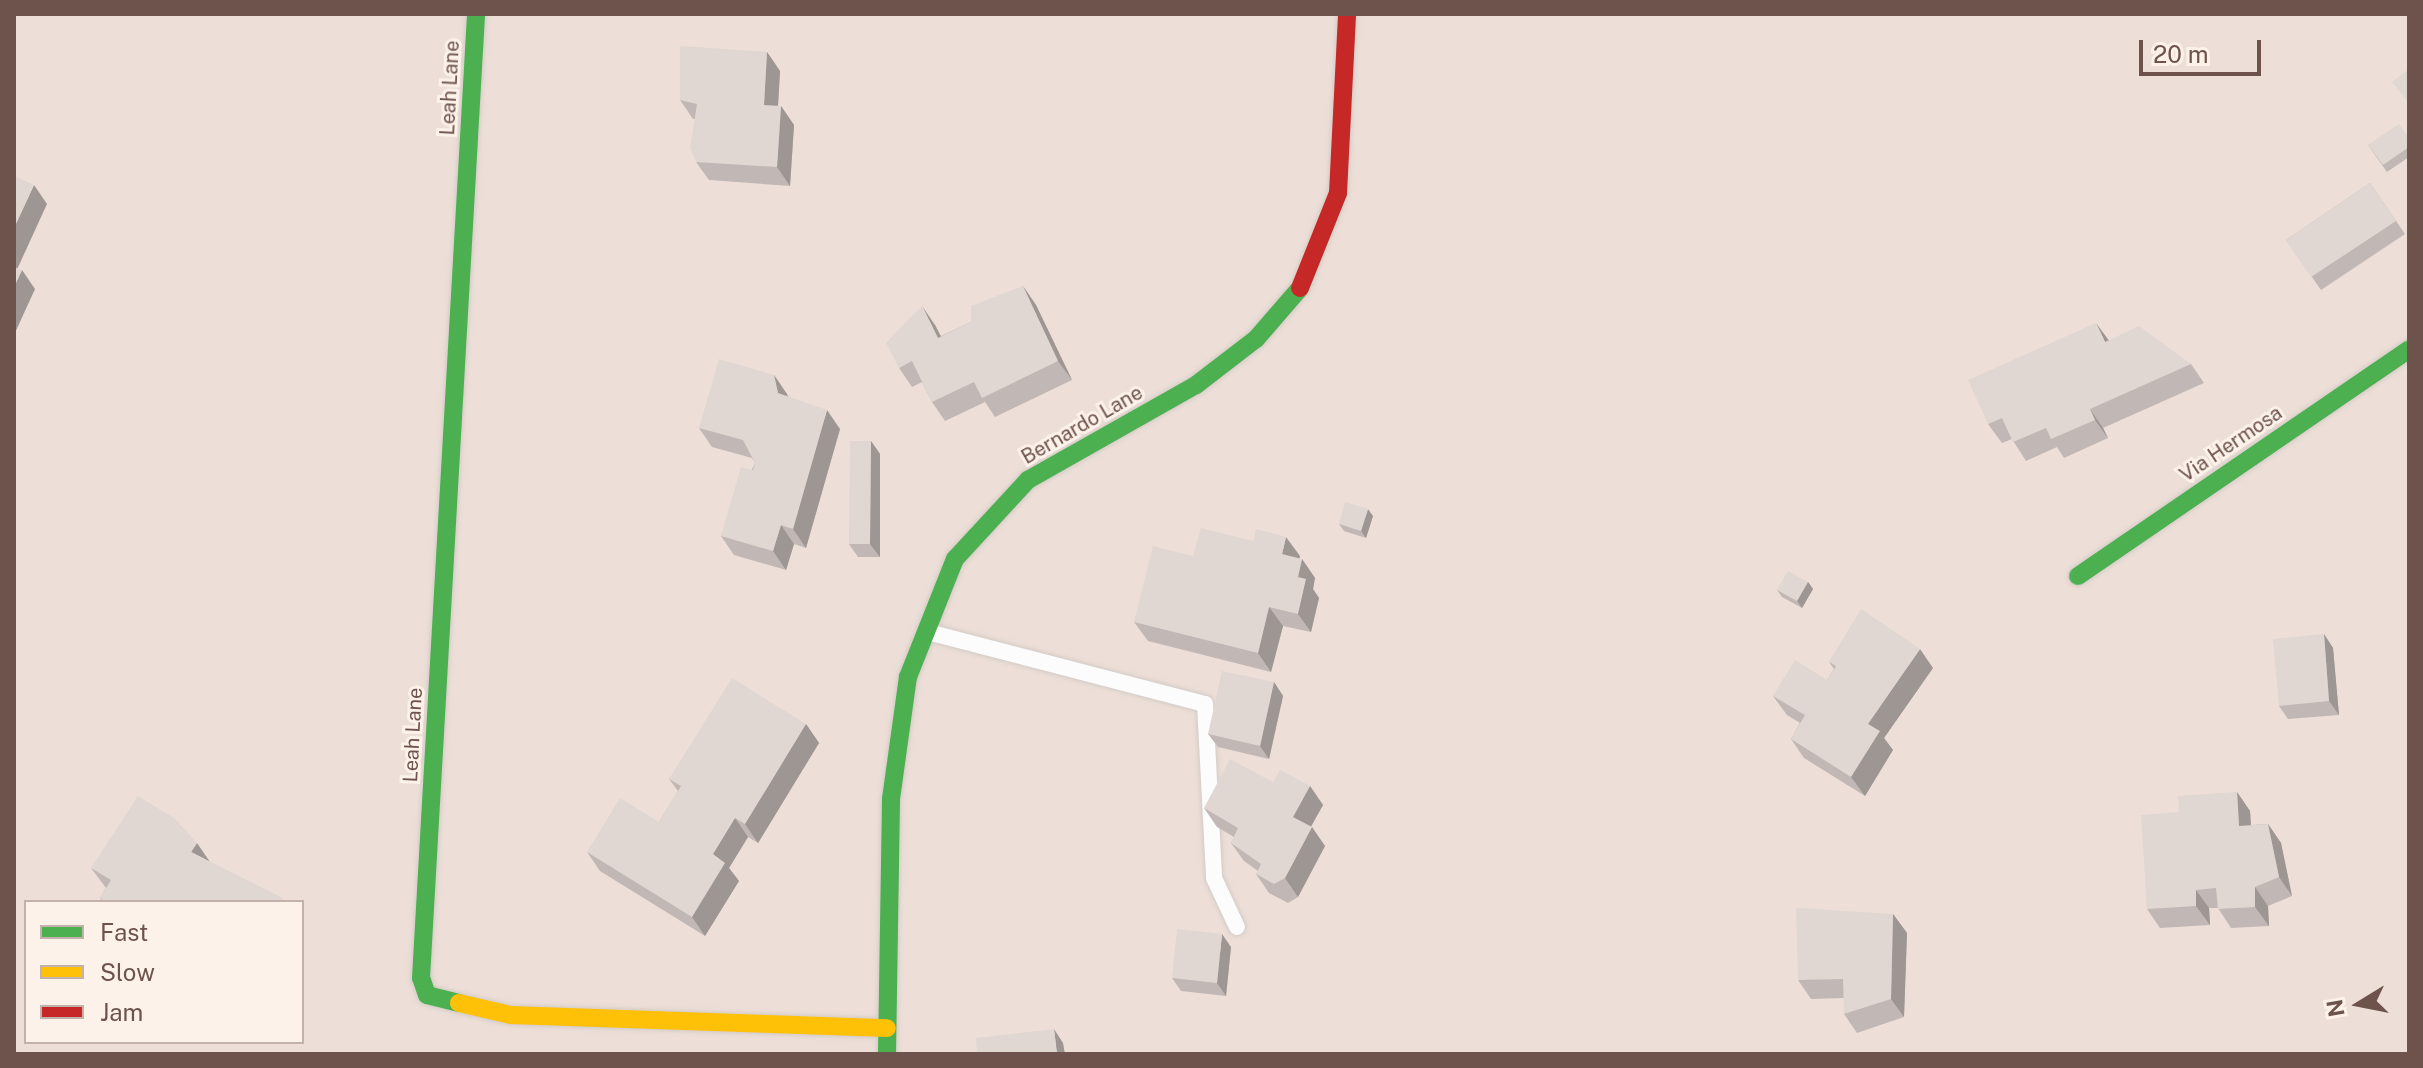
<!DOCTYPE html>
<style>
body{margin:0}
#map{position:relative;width:2423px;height:1068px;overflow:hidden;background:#f4eee9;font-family:"Public Sans",sans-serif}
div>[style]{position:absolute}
.residential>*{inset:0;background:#eddfd7}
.roads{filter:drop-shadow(0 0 2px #d3cbc7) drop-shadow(0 0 2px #d3cbc7)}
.lane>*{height:16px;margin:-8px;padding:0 8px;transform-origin:8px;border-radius:8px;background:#fdfcfc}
.fast>*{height:18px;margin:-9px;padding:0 9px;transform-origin:9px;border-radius:9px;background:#4caf50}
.slow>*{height:18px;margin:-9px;padding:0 9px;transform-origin:9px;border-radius:9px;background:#ffc107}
.jam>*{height:18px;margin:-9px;padding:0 9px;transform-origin:9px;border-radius:9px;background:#c62828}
.wall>*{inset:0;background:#c1b8b5}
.shaded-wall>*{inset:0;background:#9d9693}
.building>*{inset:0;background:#e0d6d2}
span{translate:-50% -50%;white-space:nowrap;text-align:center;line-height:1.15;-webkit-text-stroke:6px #fcf2ea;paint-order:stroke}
.street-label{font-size:20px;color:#6e534d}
.frame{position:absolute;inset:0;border:16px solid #6e534d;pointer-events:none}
.legend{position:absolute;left:24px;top:900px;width:280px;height:144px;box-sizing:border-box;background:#fcf2ea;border:2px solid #c3b2ab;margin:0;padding:10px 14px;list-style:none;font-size:24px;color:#6e534d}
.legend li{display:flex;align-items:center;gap:16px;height:40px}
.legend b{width:40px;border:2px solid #c3b2ab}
.north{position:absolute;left:2319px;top:964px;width:80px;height:80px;-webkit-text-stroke:6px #fcf2ea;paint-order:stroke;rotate:260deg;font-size:22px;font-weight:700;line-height:32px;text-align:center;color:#6e534d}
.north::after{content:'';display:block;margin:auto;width:28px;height:36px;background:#6e534d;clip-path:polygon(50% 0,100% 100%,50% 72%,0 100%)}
.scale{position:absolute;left:2139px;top:40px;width:122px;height:36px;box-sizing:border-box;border:4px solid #6e534d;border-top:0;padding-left:10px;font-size:24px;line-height:28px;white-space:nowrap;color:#6e534d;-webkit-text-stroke:6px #fcf2ea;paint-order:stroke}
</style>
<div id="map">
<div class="residential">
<div style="clip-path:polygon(evenodd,14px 14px,2409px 14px,2409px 1054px,14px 1054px,14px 14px,26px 902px,302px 902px,302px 1042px,26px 1042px,26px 902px)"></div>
</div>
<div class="roads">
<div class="lane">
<div style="left:928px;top:632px;width:286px;rotate:14.6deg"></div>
<div style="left:1205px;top:704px;width:174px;rotate:87deg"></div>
<div style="left:1214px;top:878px;width:54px;rotate:64.9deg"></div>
</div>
<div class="fast">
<div style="left:2078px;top:576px;width:401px;rotate:-34.4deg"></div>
<div style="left:459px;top:1003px;width:33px;rotate:-166deg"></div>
<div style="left:427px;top:995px;width:18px;rotate:-109deg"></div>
<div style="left:421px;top:978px;width:966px;rotate:-86.73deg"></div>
<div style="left:887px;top:1054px;width:255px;rotate:-89.1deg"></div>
<div style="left:891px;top:799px;width:123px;rotate:-82.1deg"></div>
<div style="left:908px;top:677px;width:127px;rotate:-68.3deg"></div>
<div style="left:955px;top:559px;width:108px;rotate:-47.3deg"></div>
<div style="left:1028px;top:480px;width:193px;rotate:-29.5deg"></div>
<div style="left:1196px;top:385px;width:76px;rotate:-37.5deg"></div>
<div style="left:1256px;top:339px;width:67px;rotate:-49.2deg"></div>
</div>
<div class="slow">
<div style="left:459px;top:1003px;width:53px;rotate:13deg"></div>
<div style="left:511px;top:1015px;width:376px;rotate:2deg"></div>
</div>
<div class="jam">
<div style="left:1300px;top:288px;width:102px;rotate:-68.2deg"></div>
<div style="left:1338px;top:193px;width:179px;rotate:-87.1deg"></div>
</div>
</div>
<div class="wall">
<div style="clip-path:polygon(767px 52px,780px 71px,778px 106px,781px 106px,794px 125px,790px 186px,709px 180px,696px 162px,695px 119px,693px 119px,680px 100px)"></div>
<div style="clip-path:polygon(2409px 138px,2409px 157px,2387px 172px,2368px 145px)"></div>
<div style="clip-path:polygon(2370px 183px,2405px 234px,2321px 290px,2286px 240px)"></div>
<div style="clip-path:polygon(1023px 286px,1036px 305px,1072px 380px,995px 417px,985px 402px,945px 421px,932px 402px,922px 382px,912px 387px,899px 368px,935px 325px,941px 336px,971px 322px)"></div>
<div style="clip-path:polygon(2108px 340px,2191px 364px,2204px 383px,2103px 428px,2108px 438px,2064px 458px,2057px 447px,2026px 461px,2012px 439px,2002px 443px,1988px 424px)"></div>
<div style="clip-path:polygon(774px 375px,788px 396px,840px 429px,806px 548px,794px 544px,786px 570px,734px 555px,721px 536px,755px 463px,752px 458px,712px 447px,699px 428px)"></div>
<div style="clip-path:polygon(871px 441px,880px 454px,880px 557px,858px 557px,849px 544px)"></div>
<div style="clip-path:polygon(1373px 516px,1366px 538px,1344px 531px,1339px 524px)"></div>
<div style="clip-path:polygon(1193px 556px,1300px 556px,1299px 559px,1302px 559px,1315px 578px,1313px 589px,1319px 598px,1311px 632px,1283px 626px,1271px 672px,1148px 641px,1134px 622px)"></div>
<div style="clip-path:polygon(1808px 582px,1813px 589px,1802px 608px,1782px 597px,1777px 590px)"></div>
<div style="clip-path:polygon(2324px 634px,2333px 648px,2339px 715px,2288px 719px,2279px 706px)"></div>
<div style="clip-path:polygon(1829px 662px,1933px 668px,1884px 738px,1893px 750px,1865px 796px,1804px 758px,1791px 739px,1800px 723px,1787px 715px,1773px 696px,1827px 680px,1834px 669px)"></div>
<div style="clip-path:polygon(1274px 682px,1283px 696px,1269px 759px,1218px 747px,1208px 734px)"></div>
<div style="clip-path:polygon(806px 724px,819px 743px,758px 843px,748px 837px,729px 868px,739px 881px,705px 936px,600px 871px,587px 852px,659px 822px,678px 791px,669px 779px)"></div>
<div style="clip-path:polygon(1273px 782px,1310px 786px,1323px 805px,1311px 827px,1325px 846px,1298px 897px,1288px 903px,1269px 893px,1256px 874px,1258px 871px,1244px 861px,1231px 843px,1234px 837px,1217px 827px,1204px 808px)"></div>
<div style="clip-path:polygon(2237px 792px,2250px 811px,2251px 825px,2268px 824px,2281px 843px,2292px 896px,2268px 906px,2269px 926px,2231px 928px,2218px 908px,2209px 908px,2210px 925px,2160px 928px,2147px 909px,2179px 812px)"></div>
<div style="clip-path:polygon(210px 862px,284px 902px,103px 902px,100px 898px,106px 888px,91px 868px)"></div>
<div style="clip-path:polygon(1893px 914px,1907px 933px,1904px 1017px,1857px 1033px,1844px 1014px,1844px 998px,1811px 999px,1798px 980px)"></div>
<div style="clip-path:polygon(1231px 947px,1226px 996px,1181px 991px,1172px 978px)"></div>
</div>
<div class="shaded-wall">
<div style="clip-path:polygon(767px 52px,780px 71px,777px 124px,764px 105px)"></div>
<div style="clip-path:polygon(781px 106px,794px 125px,790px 186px,777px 167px)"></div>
<div style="clip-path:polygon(34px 185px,47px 204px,14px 276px,14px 228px)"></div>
<div style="clip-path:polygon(22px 270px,35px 289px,14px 335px,14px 287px)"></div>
<div style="clip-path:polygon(1023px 286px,1036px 305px,1072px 380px,1058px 361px)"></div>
<div style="clip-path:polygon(922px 306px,935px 325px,951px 357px,938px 338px)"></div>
<div style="clip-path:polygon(2096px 323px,2110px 342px,2105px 342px)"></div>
<div style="clip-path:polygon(774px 375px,787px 394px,791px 411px,778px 393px)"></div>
<div style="clip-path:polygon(2090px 409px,2103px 428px,2108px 438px,2095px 420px)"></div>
<div style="clip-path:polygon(827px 410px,840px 429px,806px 548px,793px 529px)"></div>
<div style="clip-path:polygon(871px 441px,880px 454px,880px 557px,870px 544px)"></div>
<div style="clip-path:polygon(1368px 509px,1373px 516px,1366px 538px,1361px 531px)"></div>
<div style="clip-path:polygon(781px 525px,794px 544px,786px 570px,773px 551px)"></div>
<div style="clip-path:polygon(1286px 537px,1300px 556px,1295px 573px,1282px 554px)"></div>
<div style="clip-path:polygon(1302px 559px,1315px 578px,1313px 589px,1319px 598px,1311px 632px,1298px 614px,1298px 577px)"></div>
<div style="clip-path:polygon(1808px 582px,1813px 589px,1802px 608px,1797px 601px)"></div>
<div style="clip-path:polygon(1269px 607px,1283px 626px,1271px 672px,1258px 653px)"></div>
<div style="clip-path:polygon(2324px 634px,2333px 648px,2339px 715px,2329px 701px)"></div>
<div style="clip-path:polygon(1920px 649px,1933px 668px,1884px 738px,1893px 750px,1865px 796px,1851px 777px,1868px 724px)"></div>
<div style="clip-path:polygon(1274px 682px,1283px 696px,1269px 759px,1260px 746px)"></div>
<div style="clip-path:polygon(806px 724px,819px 743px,758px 843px,745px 824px)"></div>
<div style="clip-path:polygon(1310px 786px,1323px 805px,1306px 835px,1293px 817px)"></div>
<div style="clip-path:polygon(2237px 792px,2250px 811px,2252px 845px,2239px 826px)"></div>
<div style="clip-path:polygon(735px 818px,748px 837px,729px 868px,739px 881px,705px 936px,692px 917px,713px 854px)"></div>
<div style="clip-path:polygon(2268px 824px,2281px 843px,2292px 896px,2279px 877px)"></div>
<div style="clip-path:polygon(1312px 827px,1325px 846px,1298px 897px,1285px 878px)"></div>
<div style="clip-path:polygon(197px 843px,210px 862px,191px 852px)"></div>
<div style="clip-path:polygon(2255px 887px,2268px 906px,2269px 926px,2255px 907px)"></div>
<div style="clip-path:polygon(2196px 890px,2209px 908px,2210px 925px,2196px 906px)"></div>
<div style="clip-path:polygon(1893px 914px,1907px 933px,1904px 1017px,1891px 999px)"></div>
<div style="clip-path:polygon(1222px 934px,1231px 947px,1226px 996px,1217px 983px)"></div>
<div style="clip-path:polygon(1054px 1029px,1063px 1043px,1065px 1054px,1057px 1054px)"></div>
</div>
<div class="building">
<div style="clip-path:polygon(680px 46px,767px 52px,764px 105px,781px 106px,777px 167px,696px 162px,690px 148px,697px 104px,680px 100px)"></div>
<div style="clip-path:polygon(2409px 69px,2409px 103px,2392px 82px)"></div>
<div style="clip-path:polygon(2399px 124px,2409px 138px,2409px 147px,2383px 165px,2368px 145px)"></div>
<div style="clip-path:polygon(14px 176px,34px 185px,14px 228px)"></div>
<div style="clip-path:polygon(2370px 183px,2396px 221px,2311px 277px,2286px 240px)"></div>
<div style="clip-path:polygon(14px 267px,22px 270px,14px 287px)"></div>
<div style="clip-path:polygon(1023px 286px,1058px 361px,982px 398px,974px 382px,932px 402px,912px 361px,899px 368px,886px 343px,922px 306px,938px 338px,971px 322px,971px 306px)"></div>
<div style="clip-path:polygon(2096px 323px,2105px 342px,2139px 326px,2191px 364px,2090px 409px,2095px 420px,2051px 439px,2046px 428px,2013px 442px,2002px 418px,1988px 424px,1968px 380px)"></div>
<div style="clip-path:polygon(719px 359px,774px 375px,778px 393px,827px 410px,793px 529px,781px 525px,773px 551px,721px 536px,741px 467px,753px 470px,755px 463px,743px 440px,699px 428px)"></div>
<div style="clip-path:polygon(850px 441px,871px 441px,870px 544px,849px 544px)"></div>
<div style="clip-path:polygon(1345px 502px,1368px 509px,1361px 531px,1339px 524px)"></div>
<div style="clip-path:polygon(1201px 528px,1254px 541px,1256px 529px,1286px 537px,1282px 554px,1302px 559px,1298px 577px,1306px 579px,1298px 614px,1269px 607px,1258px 653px,1134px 622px,1153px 546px,1193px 556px)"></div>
<div style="clip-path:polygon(1788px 571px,1808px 582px,1797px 601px,1777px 590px)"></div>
<div style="clip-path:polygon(1861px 609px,1920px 649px,1868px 724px,1880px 731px,1851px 777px,1791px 739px,1805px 715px,1773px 696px,1795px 660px,1827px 680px,1836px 666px,1829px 662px)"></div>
<div style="clip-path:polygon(2324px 634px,2329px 701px,2279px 706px,2273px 639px)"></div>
<div style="clip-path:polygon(1222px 671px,1274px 682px,1260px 746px,1208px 734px)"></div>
<div style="clip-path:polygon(732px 678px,806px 724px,745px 824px,735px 818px,713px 854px,725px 863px,692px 917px,587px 852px,620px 798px,659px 822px,681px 786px,669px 779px)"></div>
<div style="clip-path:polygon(1230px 759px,1273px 782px,1280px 770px,1310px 786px,1293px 817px,1312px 827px,1285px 878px,1274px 884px,1256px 874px,1261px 864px,1231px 843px,1238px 828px,1204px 808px)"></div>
<div style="clip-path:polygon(2237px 792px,2239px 826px,2268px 824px,2279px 877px,2255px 887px,2255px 907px,2218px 909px,2216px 888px,2196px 890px,2196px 906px,2147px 909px,2141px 815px,2179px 812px,2178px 796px)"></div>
<div style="clip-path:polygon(138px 796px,174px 818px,197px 843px,191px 852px,281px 897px,284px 902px,106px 902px,100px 898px,111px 880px,91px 868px)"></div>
<div style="clip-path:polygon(1796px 908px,1893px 914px,1891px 999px,1844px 1014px,1843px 979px,1798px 980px)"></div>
<div style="clip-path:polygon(1177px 929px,1222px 934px,1217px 983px,1172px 978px)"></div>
<div style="clip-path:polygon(1054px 1029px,1057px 1054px,977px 1054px,976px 1038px)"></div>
</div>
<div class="street-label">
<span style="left:450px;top:88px;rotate:-87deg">Leah Lane</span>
<span style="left:1082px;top:425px;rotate:-30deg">Bernardo Lane</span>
<span style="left:2231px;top:444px;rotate:-34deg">Via Hermosa</span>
<span style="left:413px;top:735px;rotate:-87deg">Leah Lane</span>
</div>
<div class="frame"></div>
<ul class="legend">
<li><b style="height:10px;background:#4caf50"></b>Fast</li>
<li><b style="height:10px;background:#ffc107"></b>Slow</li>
<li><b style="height:10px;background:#c62828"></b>Jam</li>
</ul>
<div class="north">N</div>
<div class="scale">20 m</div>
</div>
